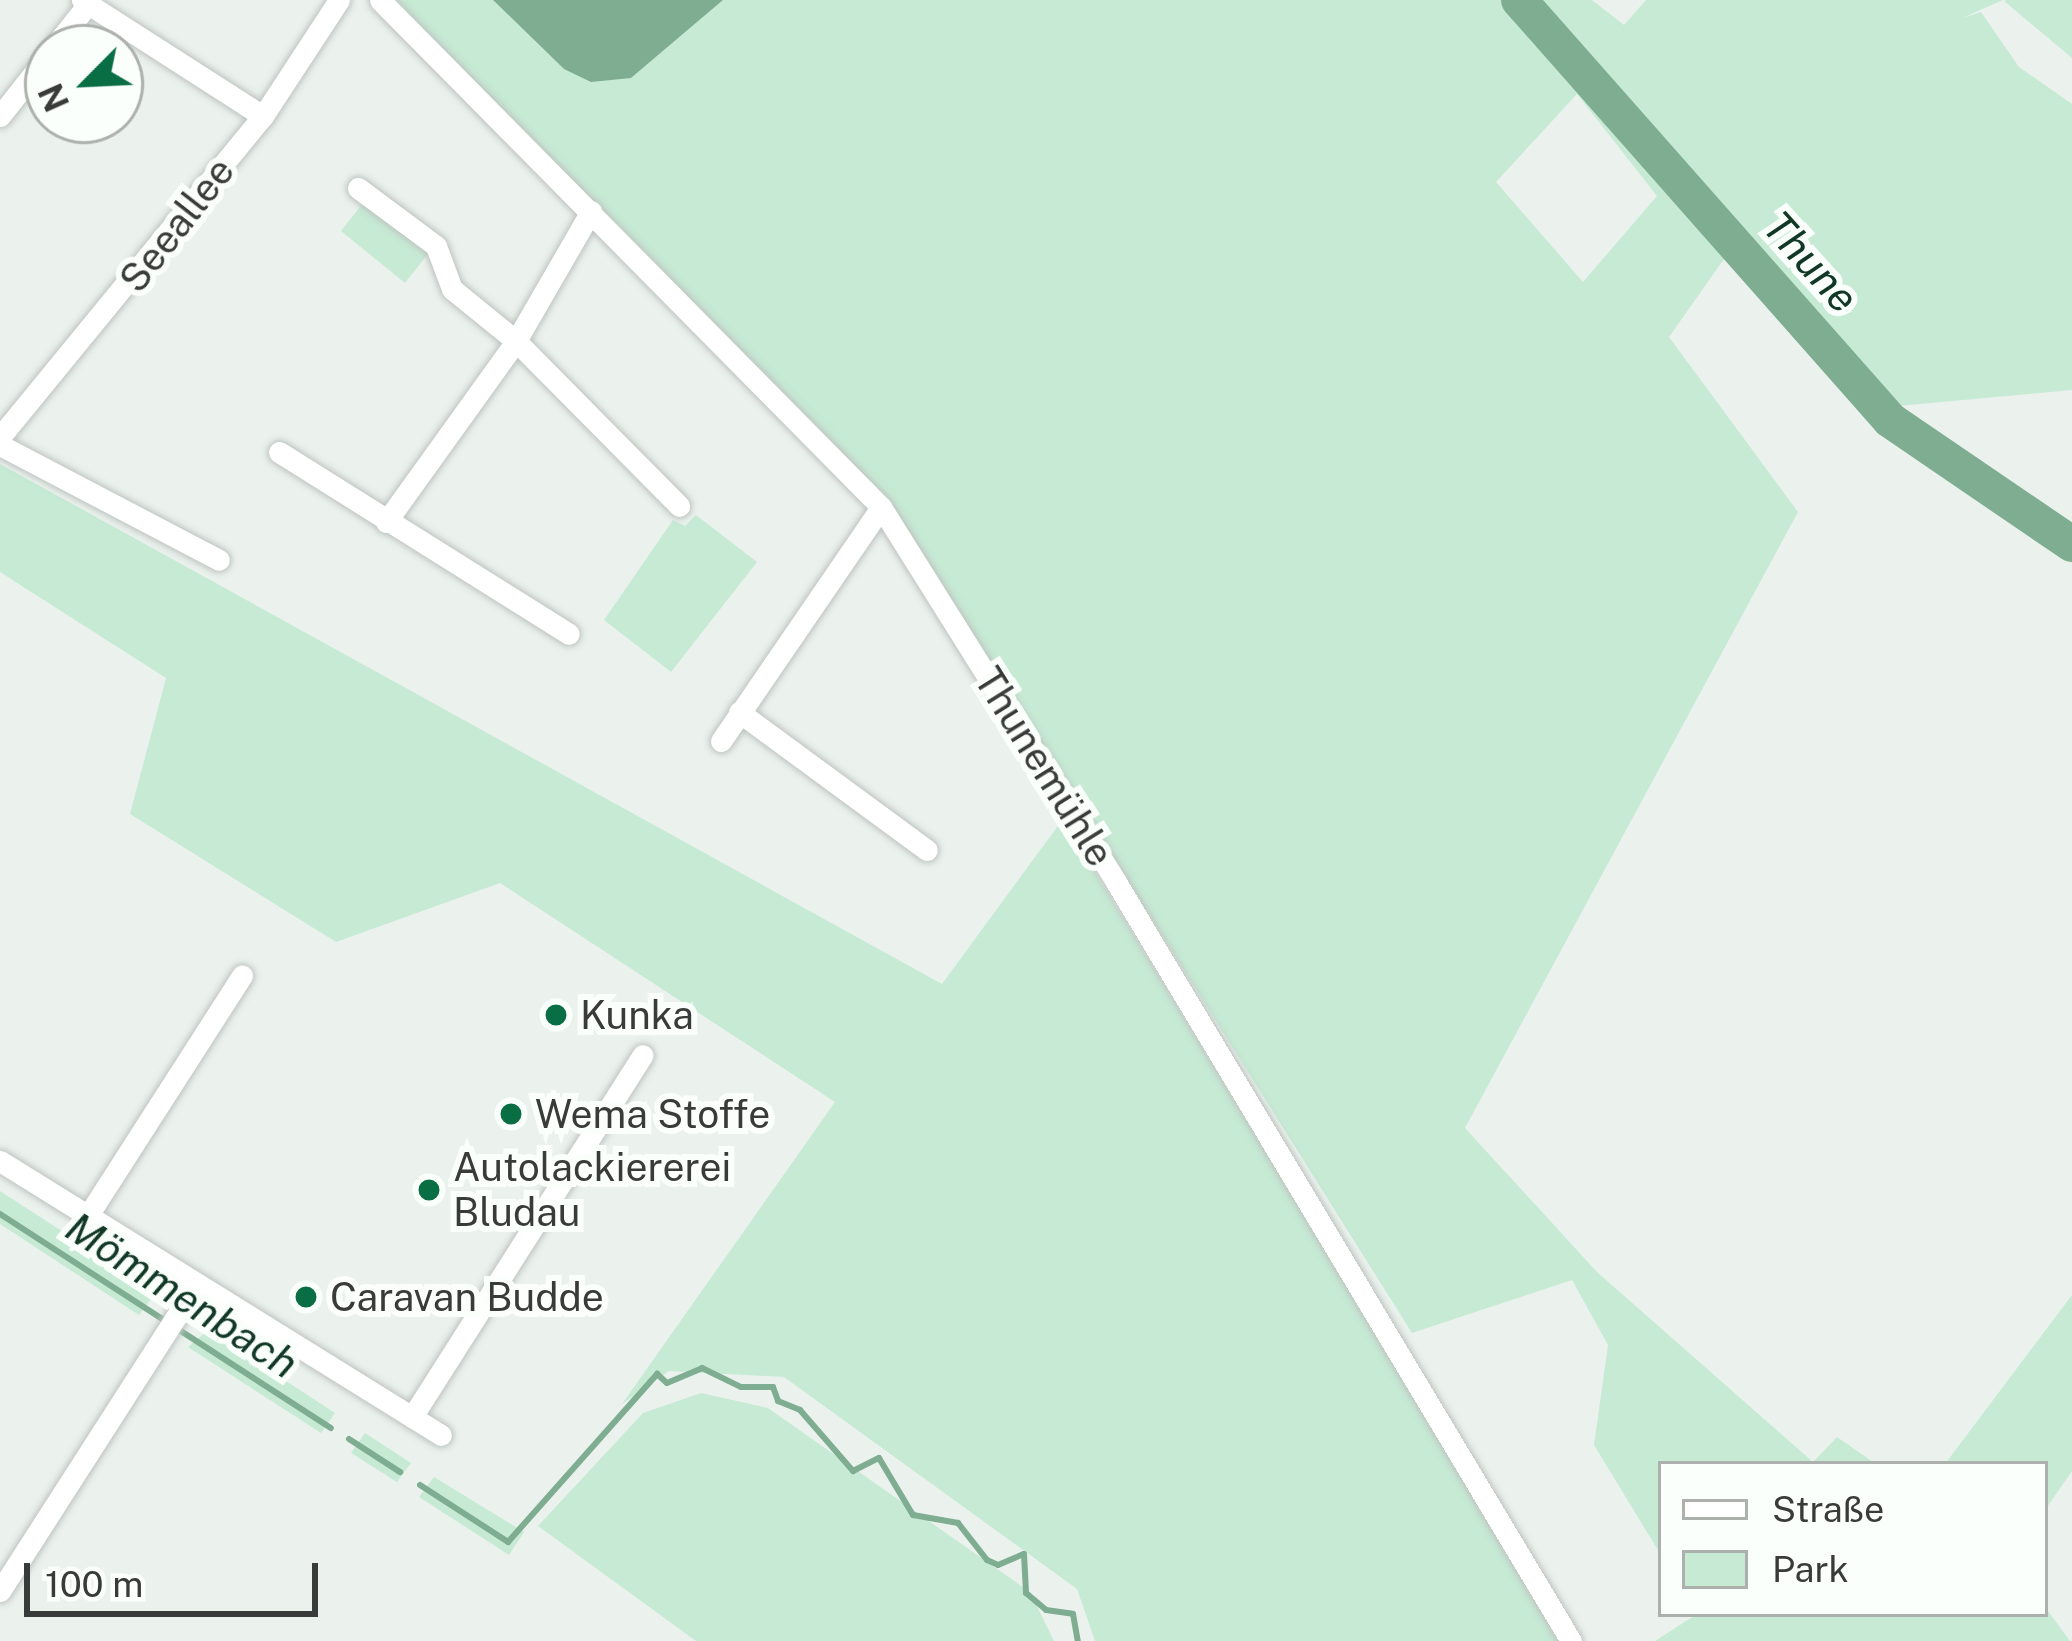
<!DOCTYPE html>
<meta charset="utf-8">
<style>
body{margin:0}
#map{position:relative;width:2072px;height:1641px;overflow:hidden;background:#ebf2ee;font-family:"Public Sans",sans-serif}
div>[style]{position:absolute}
.green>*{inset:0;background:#c6ead4}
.water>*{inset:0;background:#7ead91}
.stream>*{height:6px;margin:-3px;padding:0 3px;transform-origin:3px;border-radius:3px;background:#7ead91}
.river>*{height:36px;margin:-18px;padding:0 18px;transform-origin:18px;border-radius:18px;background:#7ead91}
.roads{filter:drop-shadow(0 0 3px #bec4c0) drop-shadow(0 0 3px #bec4c0)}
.minor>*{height:21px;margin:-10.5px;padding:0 10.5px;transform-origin:10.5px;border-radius:10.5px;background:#fff}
.dots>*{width:33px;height:33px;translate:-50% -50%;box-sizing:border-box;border:6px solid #fbfffc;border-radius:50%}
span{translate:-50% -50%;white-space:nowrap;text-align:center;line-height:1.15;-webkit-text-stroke:12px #fbfffc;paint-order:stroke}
.street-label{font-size:39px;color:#383b39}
.poi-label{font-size:39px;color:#383b39}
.left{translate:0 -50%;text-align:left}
.water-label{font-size:42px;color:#113825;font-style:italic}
.legend{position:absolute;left:1658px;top:1461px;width:390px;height:156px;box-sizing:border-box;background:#fbfffc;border:3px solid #adb1ae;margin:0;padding:15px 21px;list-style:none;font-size:36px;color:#383b39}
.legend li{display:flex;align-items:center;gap:24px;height:60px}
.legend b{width:60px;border:3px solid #adb1ae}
.north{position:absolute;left:24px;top:24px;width:120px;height:120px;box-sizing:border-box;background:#fbfffc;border:3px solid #adb1ae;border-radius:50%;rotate:246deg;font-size:33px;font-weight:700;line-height:48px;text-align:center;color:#383b39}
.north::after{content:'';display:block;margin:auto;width:42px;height:54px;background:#0a6e45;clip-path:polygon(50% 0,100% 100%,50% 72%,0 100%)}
.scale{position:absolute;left:24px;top:1563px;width:294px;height:54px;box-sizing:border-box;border:6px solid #383b39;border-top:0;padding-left:15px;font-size:36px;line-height:42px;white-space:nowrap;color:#383b39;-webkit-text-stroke:9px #fbfffc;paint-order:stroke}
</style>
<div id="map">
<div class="green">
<div style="clip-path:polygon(evenodd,382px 0,493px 0,564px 69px,631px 78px,723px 0,1592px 0,1624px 25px,1646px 0,2003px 0,1962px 18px,1981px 12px,2019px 67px,2072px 104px,2072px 390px,1898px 406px,1743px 232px,1669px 337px,1798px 512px,1465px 1128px,1597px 1272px,1813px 1462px,1837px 1437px,1876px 1464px,1661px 1464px,1661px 1555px,1594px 1445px,1608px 1345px,1572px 1280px,1412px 1333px,891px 504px,382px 0,1577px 94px,1657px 196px,1583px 282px,1496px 182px,1577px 94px)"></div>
<div style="clip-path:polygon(2072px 0,2072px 58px,2004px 1px,2007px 0)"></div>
<div style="clip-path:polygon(366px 199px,430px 251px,405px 283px,341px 231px)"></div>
<div style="clip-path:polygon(0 464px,942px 984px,1063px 819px,1563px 1641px,1095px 1641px,1077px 1589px,784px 1377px,669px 1371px,622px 1404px,835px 1102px,500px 883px,336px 942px,130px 814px,166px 678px,0 572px)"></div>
<div style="clip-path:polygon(696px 515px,757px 562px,671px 672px,604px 620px,673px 520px,685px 526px)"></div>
<div style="clip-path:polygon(0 1191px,156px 1292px,139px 1315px,0 1224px)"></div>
<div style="clip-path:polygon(2072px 1295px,2072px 1471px,2045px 1510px,2045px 1464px,1945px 1464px)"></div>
<div style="clip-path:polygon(208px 1330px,335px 1413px,321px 1433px,188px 1347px)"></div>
<div style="clip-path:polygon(701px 1393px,768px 1408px,1030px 1592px,1054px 1641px,696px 1641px,538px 1526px,643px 1413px)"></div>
<div style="clip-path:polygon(365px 1433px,411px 1463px,397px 1482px,351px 1453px)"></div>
<div style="clip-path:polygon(434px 1477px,524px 1532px,509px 1555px,419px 1497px)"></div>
<div style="clip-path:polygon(2045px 1607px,2070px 1641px,1655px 1641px,1697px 1614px,2045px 1614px)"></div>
</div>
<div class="water">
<div style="clip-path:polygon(493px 0,723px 0,631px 78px,591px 82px,564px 69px)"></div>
</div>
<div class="stream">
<div style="left:0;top:1214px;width:394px;rotate:32.9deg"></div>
<div style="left:349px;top:1439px;width:61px;rotate:32.9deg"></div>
<div style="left:420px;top:1485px;width:105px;rotate:32.9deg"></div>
<div style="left:508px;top:1542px;width:225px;rotate:-48.4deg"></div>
<div style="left:657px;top:1374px;width:13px;rotate:42deg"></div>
<div style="left:667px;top:1383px;width:38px;rotate:-23deg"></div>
<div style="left:702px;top:1368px;width:43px;rotate:26deg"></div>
<div style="left:741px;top:1387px;width:32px"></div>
<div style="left:773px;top:1387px;width:15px;rotate:70deg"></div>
<div style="left:778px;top:1401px;width:24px;rotate:22deg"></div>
<div style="left:800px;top:1410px;width:81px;rotate:49deg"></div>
<div style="left:853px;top:1471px;width:29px;rotate:-27deg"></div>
<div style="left:879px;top:1458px;width:66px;rotate:59.2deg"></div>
<div style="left:913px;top:1515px;width:46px;rotate:10.1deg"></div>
<div style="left:958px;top:1523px;width:47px;rotate:51.9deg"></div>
<div style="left:987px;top:1560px;width:12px;rotate:24deg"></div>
<div style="left:998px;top:1565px;width:28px;rotate:-23deg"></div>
<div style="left:1024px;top:1554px;width:39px;rotate:87deg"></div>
<div style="left:1026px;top:1593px;width:26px;rotate:40deg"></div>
<div style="left:1046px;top:1610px;width:27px;rotate:8deg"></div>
<div style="left:1073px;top:1614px;width:27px;rotate:80deg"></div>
</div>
<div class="river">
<div style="left:1519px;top:0;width:560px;rotate:48.54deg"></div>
<div style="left:1890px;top:420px;width:220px;rotate:34.3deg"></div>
</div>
<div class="roads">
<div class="minor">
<div style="left:82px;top:0;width:215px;rotate:32.7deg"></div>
<div style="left:380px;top:0;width:713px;rotate:45.34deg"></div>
<div style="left:881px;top:507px;width:443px;rotate:57.9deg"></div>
<div style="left:1116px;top:882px;width:885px;rotate:59.06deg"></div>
<div style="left:53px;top:48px;width:56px;rotate:-51.5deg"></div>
<div style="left:0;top:116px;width:78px;rotate:-51.8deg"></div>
<div style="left:358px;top:188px;width:97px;rotate:36.6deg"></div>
<div style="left:436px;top:246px;width:46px;rotate:69.6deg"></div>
<div style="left:452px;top:289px;width:82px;rotate:39.1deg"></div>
<div style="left:516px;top:341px;width:232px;rotate:45.3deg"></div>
<div style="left:0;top:437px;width:415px;rotate:-50.7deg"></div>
<div style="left:263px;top:116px;width:139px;rotate:-56.8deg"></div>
<div style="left:0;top:445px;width:247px;rotate:27.7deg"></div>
<div style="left:279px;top:452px;width:342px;rotate:32.1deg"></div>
<div style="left:386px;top:522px;width:223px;rotate:-54.3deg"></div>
<div style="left:516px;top:341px;width:150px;rotate:-60deg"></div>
<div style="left:739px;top:712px;width:233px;rotate:36.3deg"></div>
<div style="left:721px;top:741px;width:283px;rotate:-55.6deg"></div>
<div style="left:0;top:1161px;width:519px;rotate:31.85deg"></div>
<div style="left:87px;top:1217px;width:287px;rotate:-57.3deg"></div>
<div style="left:412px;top:1417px;width:429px;rotate:-57.5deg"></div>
<div style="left:0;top:1591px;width:361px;rotate:-57.3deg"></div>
</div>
</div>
<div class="dots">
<div style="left:556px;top:1015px;background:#0a6e45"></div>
<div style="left:511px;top:1114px;background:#0a6e45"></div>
<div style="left:429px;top:1190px;background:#0a6e45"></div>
<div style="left:306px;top:1297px;background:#0a6e45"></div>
</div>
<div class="street-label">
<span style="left:177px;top:225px;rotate:-52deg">Seeallee</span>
<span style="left:1044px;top:767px;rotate:58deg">Thunemühle</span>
</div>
<div class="poi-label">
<span class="left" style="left:580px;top:1015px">Kunka</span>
<span class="left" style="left:535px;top:1114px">Wema Stoffe</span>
<span class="left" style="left:453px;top:1190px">Autolackiererei<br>Bludau</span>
<span class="left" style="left:330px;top:1297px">Caravan Budde</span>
</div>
<div class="water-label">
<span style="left:1811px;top:262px;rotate:48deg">Thune</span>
<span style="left:182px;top:1295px;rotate:33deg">Mömmenbach</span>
</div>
<ul class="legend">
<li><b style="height:15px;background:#fff"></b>Straße</li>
<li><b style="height:33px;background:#c6ead4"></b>Park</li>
</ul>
<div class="north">N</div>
<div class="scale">100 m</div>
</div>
